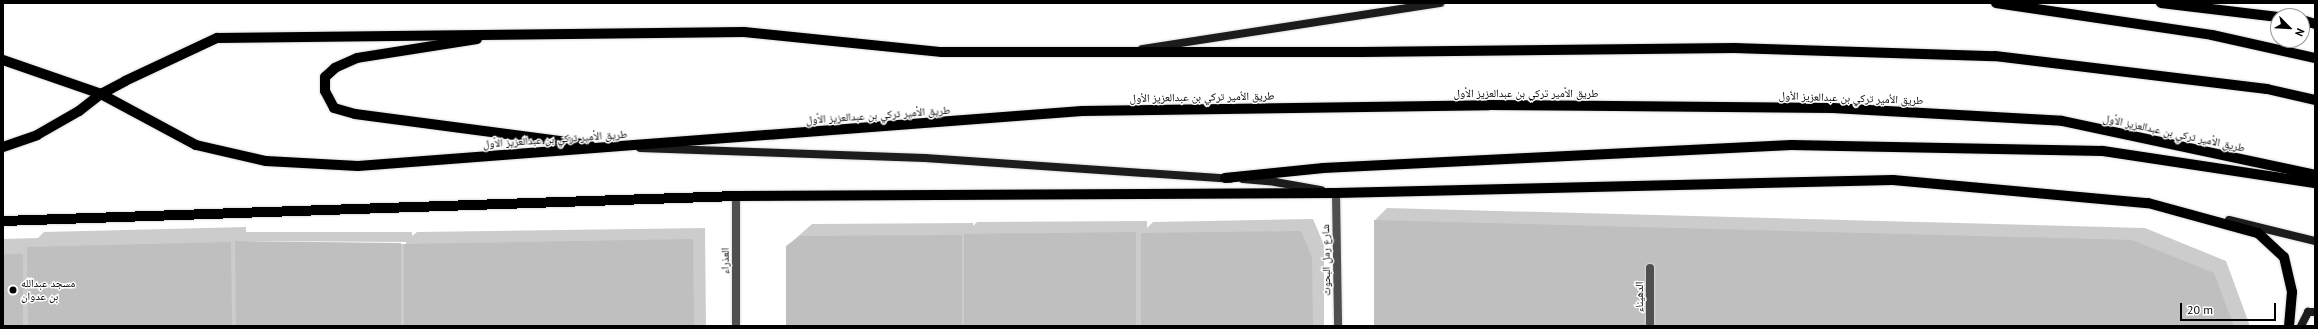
<!DOCTYPE html>
<meta charset="utf-8">
<style>
body{margin:0}
#map{position:relative;width:2318px;height:329px;overflow:hidden;background:#fff;font-family:"PT Sans","Noto Naskh Arabic",sans-serif}
div>[style]{position:absolute}
.shadow>*{inset:0;background:#0003}
.building>*{inset:0;background:#bfbfbf}
.roads{filter:drop-shadow(0 0 1px #dbdbdb) drop-shadow(0 0 1px #dbdbdb)}
.street>*{height:8px;margin:-4px;padding:0 4px;transform-origin:4px;border-radius:4px;background:#4f4f4f}
.secondary>*{height:8px;margin:-4px;padding:0 4px;transform-origin:4px;border-radius:4px;background:#1c1c1c}
.primary>*{height:10px;margin:-5px;padding:0 5px;transform-origin:5px;border-radius:5px;background:#000}
.dots>*{width:11px;height:11px;translate:-50% -50%;box-sizing:border-box;border:2px solid #fff;border-radius:50%}
span{translate:-50% -50%;white-space:nowrap;text-align:center;line-height:1.15;-webkit-text-stroke:3px #fff;paint-order:stroke}
.street-label{font-size:11px;color:#000}
.poi-label{font-size:11px;color:#000}
.left{translate:0 -50%;text-align:left}
.frame{position:absolute;inset:0;border:4px solid #000;pointer-events:none}
.north{position:absolute;left:2270px;top:8px;width:40px;height:40px;box-sizing:border-box;background:#fff;border:1px solid #999;border-radius:50%;rotate:114deg;font-size:11px;font-weight:700;line-height:16px;text-align:center;color:#000}
.north::after{content:'';display:block;margin:auto;width:14px;height:18px;background:#000;clip-path:polygon(50% 0,100% 100%,50% 72%,0 100%)}
.scale{position:absolute;left:2180px;top:303px;width:96px;height:18px;box-sizing:border-box;border:2px solid #000;border-top:0;padding-left:5px;font-size:12px;line-height:14px;white-space:nowrap;color:#000;-webkit-text-stroke:3px #fff;paint-order:stroke}
</style>
<div id="map">
<div class="shadow">
<div style="clip-path:polygon(1387px 208px,2145px 228px,2226px 261px,2250px 326px,1375px 326px,1375px 220px)"></div>
<div style="clip-path:polygon(1313px 219px,1324px 245px,1324px 326px,787px 326px,787px 246px,812px 224px,973px 223px,973px 226px,977px 222px,1147px 221px,1147px 228px,1153px 222px)"></div>
<div style="clip-path:polygon(evenodd,246px 227px,246px 232px,412px 232px,412px 236px,417px 232px,705px 228px,706px 326px,3px 326px,3px 239px,38px 238px,44px 232px,246px 227px,247px 241px,406px 242px,406px 244px,247px 243px,247px 241px)"></div>
</div>
<div class="building">
<div style="clip-path:polygon(1374px 220px,2132px 240px,2214px 273px,2234px 326px,1374px 326px)"></div>
<div style="clip-path:polygon(1301px 231px,1312px 257px,1313px 326px,1141px 326px,1141px 233px)"></div>
<div style="clip-path:polygon(1136px 232px,1136px 326px,964px 326px,964px 234px)"></div>
<div style="clip-path:polygon(962px 235px,962px 326px,786px 326px,786px 246px,800px 236px)"></div>
<div style="clip-path:polygon(693px 239px,694px 326px,404px 326px,404px 244px)"></div>
<div style="clip-path:polygon(235px 241px,401px 243px,401px 326px,236px 326px)"></div>
<div style="clip-path:polygon(231px 242px,232px 326px,28px 326px,27px 247px)"></div>
<div style="clip-path:polygon(3px 254px,23px 254px,23px 326px,3px 326px)"></div>
</div>
<div class="roads">
<div class="street">
<div style="left:1336px;top:193px;width:133px;rotate:89.1deg"></div>
<div style="left:736px;top:196px;width:130px;rotate:90deg"></div>
<div style="left:1650px;top:268px;width:58px;rotate:90deg"></div>
</div>
<div class="secondary">
<div style="left:1142px;top:49px;width:302px;rotate:-8.8deg"></div>
<div style="left:640px;top:148px;width:285px;rotate:2deg"></div>
<div style="left:925px;top:158px;width:306px;rotate:3.9deg"></div>
<div style="left:1243px;top:179px;width:32px;rotate:5deg"></div>
<div style="left:1275px;top:182px;width:47px;rotate:9.9deg"></div>
<div style="left:2229px;top:220px;width:89px;rotate:13.7deg"></div>
<div style="left:2301px;top:326px;width:16px;rotate:-63deg"></div>
<div style="left:2308px;top:312px;width:7px"></div>
</div>
<div class="primary">
<div style="left:1996px;top:3px;width:218px;rotate:8.4deg"></div>
<div style="left:2212px;top:35px;width:106px;rotate:12.6deg"></div>
<div style="left:2161px;top:3px;width:118px;rotate:6.8deg"></div>
<div style="left:2302px;top:20px;width:14px;rotate:17deg"></div>
<div style="left:477px;top:39px;width:121px;rotate:171deg"></div>
<div style="left:357px;top:58px;width:24px;rotate:156deg"></div>
<div style="left:335px;top:68px;width:13px;rotate:138deg"></div>
<div style="left:325px;top:77px;width:14px;rotate:90deg"></div>
<div style="left:325px;top:91px;width:19px;rotate:62deg"></div>
<div style="left:334px;top:108px;width:22px;rotate:16deg"></div>
<div style="left:355px;top:114px;width:237px;rotate:7.5deg"></div>
<div style="left:3px;top:60px;width:104px;rotate:19.1deg"></div>
<div style="left:101px;top:94px;width:108px;rotate:28.2deg"></div>
<div style="left:196px;top:145px;width:72px;rotate:12.9deg"></div>
<div style="left:266px;top:161px;width:92px;rotate:3.1deg"></div>
<div style="left:358px;top:166px;width:726px;rotate:-4.34deg"></div>
<div style="left:1082px;top:111px;width:407px;rotate:-0.8deg"></div>
<div style="left:1489px;top:105px;width:344px;rotate:0.5deg"></div>
<div style="left:1833px;top:108px;width:229px;rotate:3.2deg"></div>
<div style="left:2062px;top:121px;width:259px;rotate:12deg"></div>
<div style="left:3px;top:147px;width:36px;rotate:-19deg"></div>
<div style="left:37px;top:135px;width:48px;rotate:-29.7deg"></div>
<div style="left:79px;top:111px;width:28px;rotate:-38deg"></div>
<div style="left:101px;top:94px;width:27px;rotate:-28deg"></div>
<div style="left:125px;top:81px;width:102px;rotate:-25.1deg"></div>
<div style="left:217px;top:38px;width:527px;rotate:-0.65deg"></div>
<div style="left:744px;top:32px;width:199px;rotate:5.8deg"></div>
<div style="left:942px;top:52px;width:419px"></div>
<div style="left:1361px;top:52px;width:373px;rotate:-0.6deg"></div>
<div style="left:1734px;top:48px;width:261px;rotate:1.8deg"></div>
<div style="left:1995px;top:56px;width:274px;rotate:6.9deg"></div>
<div style="left:2267px;top:89px;width:49px;rotate:12.9deg"></div>
<div style="left:1225px;top:178px;width:99px;rotate:-5.8deg"></div>
<div style="left:1323px;top:168px;width:469px;rotate:-2.8deg"></div>
<div style="left:1791px;top:145px;width:312px;rotate:1.1deg"></div>
<div style="left:2103px;top:151px;width:214px;rotate:8.6deg"></div>
<div style="left:3px;top:221px;width:733px;rotate:-1.95deg"></div>
<div style="left:736px;top:196px;width:600px;rotate:-0.29deg"></div>
<div style="left:1336px;top:193px;width:557px;rotate:-1.34deg"></div>
<div style="left:1893px;top:180px;width:256px;rotate:5.2deg"></div>
<div style="left:2148px;top:203px;width:114px;rotate:15.3deg"></div>
<div style="left:2258px;top:233px;width:35px;rotate:43deg"></div>
<div style="left:2284px;top:257px;width:36px;rotate:77deg"></div>
<div style="left:2292px;top:292px;width:34px;rotate:95deg"></div>
</div>
</div>
<div class="dots">
<div style="left:13px;top:290px;background:#000"></div>
</div>
<div class="street-label">
<span style="left:1526px;top:93px">طريق الأمير تركي بن عبدالعزيز الأول</span>
<span style="left:1202px;top:97px;rotate:-1deg">طريق الأمير تركي بن عبدالعزيز الأول</span>
<span style="left:1851px;top:98px;rotate:2deg">طريق الأمير تركي بن عبدالعزيز الأول</span>
<span style="left:878px;top:115px;rotate:-4deg">طريق الأمير تركي بن عبدالعزيز الأول</span>
<span style="left:2174px;top:133px;rotate:12deg">طريق الأمير تركي بن عبدالعزيز الأول</span>
<span style="left:555px;top:139px;rotate:-4deg">طريق الأمير تركي بن عبدالعزيز الأول</span>
<span style="left:1326px;top:260px;rotate:-91deg">شارع رمل البحوث</span>
<span style="left:725px;top:261px;rotate:-90deg">العذراء</span>
<span style="left:1639px;top:297px;rotate:-90deg">الدهيناء</span>
</div>
<div class="poi-label">
<span class="left" style="left:21px;top:290px">مسجد عبدالله<br>بن عدوان</span>
</div>
<div class="frame"></div>
<div class="north">N</div>
<div class="scale">20 m</div>
</div>
